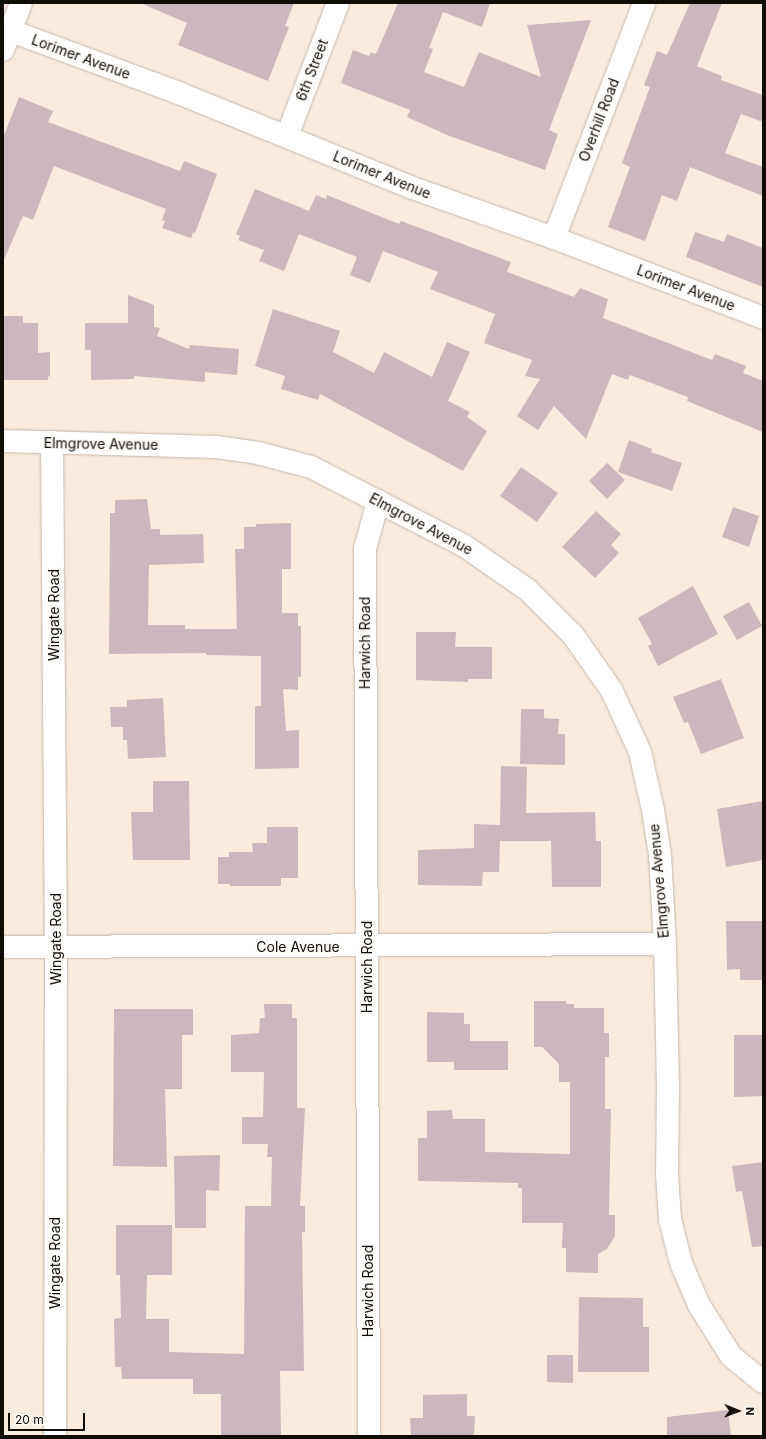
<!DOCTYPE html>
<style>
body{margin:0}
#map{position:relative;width:766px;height:1439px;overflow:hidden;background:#f9ebde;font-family:Inter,sans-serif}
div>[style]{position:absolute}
.building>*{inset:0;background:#cab8be}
.roads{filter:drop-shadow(0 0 1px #c4b7ab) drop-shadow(0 0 1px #c4b7ab)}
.minor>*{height:22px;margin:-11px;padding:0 11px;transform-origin:11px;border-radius:11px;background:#fff}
span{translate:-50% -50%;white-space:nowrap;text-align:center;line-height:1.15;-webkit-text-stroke:3.5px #fdfbf8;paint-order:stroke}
.street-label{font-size:14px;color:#100c08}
.frame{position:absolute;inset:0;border:4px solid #100c08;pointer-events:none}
.north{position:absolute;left:718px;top:1391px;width:40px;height:40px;-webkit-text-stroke:3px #fdfbf8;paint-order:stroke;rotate:91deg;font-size:11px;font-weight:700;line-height:16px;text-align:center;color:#100c08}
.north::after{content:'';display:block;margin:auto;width:14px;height:18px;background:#100c08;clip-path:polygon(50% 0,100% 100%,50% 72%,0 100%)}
.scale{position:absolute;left:8px;top:1413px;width:77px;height:18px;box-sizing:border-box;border:2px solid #100c08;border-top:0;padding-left:5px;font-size:12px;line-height:14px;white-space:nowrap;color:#100c08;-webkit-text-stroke:3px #fdfbf8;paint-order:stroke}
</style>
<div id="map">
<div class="building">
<div style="clip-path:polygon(140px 3px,294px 3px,285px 26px,289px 27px,268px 81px,178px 45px,187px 23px)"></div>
<div style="clip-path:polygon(398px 3px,490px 3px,482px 27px,443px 12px,429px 48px,433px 49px,424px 72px,464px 87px,479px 52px,541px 77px,527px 25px,591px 20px,549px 130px,558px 134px,545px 170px,447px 135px,407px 117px,410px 110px,341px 83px,353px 50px,369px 56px,371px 52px,376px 54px)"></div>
<div style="clip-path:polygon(690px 3px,722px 3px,697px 66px,722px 76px,721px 80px,763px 95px,763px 122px,741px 114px,725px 153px,763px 167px,763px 196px,690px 167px,677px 201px,662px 195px,645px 241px,608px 227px,630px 167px,622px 163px,650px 87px,644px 85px,657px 51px,667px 55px)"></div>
<div style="clip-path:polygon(19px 97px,53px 111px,48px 122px,180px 171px,184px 161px,217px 174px,195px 233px,193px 232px,191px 238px,162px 228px,165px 221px,162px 220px,166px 209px,54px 166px,33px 220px,23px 216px,3px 262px,3px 138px)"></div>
<div style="clip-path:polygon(255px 189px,309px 211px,316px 195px,326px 199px,327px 195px,399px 224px,401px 221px,511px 262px,507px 272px,574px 297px,580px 288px,608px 299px,603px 318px,712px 360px,715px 354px,746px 366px,743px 373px,763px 381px,763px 432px,687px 401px,688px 397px,630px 375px,628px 380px,612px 374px,586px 439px,554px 406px,538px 430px,517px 416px,540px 379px,525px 376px,532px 360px,484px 343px,495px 314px,430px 289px,438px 272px,383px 251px,370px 283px,350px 275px,357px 257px,299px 234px,284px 271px,259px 261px,264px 250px,238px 240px,240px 236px,236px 234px)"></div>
<div style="clip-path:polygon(695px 232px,724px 242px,727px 234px,763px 248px,763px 287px,686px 257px)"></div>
<div style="clip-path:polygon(128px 295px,154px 305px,154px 327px,160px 328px,157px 336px,189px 349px,190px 345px,239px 349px,237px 375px,205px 372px,205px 382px,134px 376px,134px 379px,91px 380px,91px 350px,85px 350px,85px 323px,128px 323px)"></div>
<div style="clip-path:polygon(273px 309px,340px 331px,333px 352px,374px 373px,384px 352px,432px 377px,447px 342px,470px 352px,448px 401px,470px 412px,467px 417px,487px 431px,463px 471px,320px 394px,318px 400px,281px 389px,285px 376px,255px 366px)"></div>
<div style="clip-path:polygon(3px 316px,23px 316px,23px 323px,38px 323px,38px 353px,50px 352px,50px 377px,48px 376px,48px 380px,3px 380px)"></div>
<div style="clip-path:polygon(629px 440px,652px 449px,651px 452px,682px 463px,672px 491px,618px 472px)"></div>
<div style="clip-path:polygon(607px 463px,625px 480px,607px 499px,589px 481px)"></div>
<div style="clip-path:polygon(521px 467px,558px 493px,537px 522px,500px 496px)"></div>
<div style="clip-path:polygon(147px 499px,151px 529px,160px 529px,160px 535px,203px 534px,204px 563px,149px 565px,148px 625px,185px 625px,185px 629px,237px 629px,235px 549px,244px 549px,244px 527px,256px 527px,256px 524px,291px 523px,291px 569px,282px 569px,282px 613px,298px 613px,298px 626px,301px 626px,301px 677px,298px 677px,298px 690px,283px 689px,286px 731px,299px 730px,299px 768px,255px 769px,255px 706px,261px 706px,261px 656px,206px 655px,206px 653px,109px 654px,110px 513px,115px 513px,115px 500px)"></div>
<div style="clip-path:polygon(733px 507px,759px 516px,749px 547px,722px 537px)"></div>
<div style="clip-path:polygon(596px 511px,621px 534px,611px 545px,619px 553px,595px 578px,562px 547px)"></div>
<div style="clip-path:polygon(693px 586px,718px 634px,658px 666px,648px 646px,652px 644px,638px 618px)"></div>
<div style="clip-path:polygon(749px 602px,762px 626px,737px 640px,723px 616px)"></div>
<div style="clip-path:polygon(416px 632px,456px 632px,455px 647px,492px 647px,492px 679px,468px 679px,468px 682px,416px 680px)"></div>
<div style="clip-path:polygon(721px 679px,744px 738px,701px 754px,688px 722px,684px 723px,673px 697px)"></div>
<div style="clip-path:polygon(163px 698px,166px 757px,128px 759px,127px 740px,123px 740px,123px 727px,111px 727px,110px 707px,127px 707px,127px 700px)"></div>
<div style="clip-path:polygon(521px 709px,544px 709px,544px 718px,559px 719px,558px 734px,565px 734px,565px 765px,520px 764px)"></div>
<div style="clip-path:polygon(501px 766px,527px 767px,526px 813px,595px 812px,596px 841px,601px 841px,601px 887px,552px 887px,551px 841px,500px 841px,499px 872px,483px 872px,482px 886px,418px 885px,418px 850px,474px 848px,474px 824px,500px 825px)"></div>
<div style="clip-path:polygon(153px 781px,189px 781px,190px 860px,133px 860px,131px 812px,153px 812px)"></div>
<div style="clip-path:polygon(763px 801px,763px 860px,726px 867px,717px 809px)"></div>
<div style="clip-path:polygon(267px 827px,298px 827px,298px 878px,281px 878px,281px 886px,230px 886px,230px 884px,218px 884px,218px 857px,229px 857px,229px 852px,253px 852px,252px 843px,267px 843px)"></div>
<div style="clip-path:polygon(726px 921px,763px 921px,763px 980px,740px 980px,740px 969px,727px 970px)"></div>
<div style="clip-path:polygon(534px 1001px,566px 1001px,566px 1004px,574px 1004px,574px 1008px,604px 1008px,604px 1033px,609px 1033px,609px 1057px,605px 1057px,605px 1109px,611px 1109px,609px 1215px,615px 1215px,615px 1236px,607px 1249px,598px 1254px,598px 1273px,566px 1272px,566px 1248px,562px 1248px,563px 1223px,522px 1223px,522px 1188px,518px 1188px,518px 1183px,418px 1181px,418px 1138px,427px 1138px,427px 1111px,452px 1110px,453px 1119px,485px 1119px,485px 1152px,570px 1154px,570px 1082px,559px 1082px,559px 1064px,542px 1047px,534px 1047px)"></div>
<div style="clip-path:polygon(264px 1004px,292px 1004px,292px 1018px,297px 1018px,297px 1108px,305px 1108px,300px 1206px,305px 1206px,305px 1232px,302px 1232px,304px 1371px,280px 1371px,281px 1436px,221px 1436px,221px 1394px,193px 1394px,193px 1379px,122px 1379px,121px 1367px,115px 1367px,114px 1319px,121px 1318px,120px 1275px,116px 1275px,116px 1225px,172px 1225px,172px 1275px,147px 1275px,146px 1319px,169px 1319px,169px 1352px,244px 1354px,245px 1206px,271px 1206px,272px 1157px,267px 1157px,268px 1144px,242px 1144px,242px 1117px,263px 1117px,264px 1072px,231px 1072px,231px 1035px,259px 1033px,260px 1018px,265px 1018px)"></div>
<div style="clip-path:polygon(114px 1009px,193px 1009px,193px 1035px,182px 1035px,182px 1089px,165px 1089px,167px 1167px,113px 1166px)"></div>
<div style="clip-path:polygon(427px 1012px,464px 1013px,464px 1024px,470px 1024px,470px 1041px,508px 1041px,508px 1070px,454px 1070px,454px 1062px,427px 1062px)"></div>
<div style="clip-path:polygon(734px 1035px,763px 1035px,763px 1096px,734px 1097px)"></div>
<div style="clip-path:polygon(220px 1155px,219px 1191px,206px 1190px,206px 1228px,175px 1228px,174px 1156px)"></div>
<div style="clip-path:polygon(763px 1162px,763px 1246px,752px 1247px,742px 1191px,736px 1192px,732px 1166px)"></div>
<div style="clip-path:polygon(579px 1297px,643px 1298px,643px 1327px,649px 1327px,649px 1372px,578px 1372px)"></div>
<div style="clip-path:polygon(547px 1355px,573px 1355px,573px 1383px,547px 1382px)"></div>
<div style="clip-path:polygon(467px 1394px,467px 1416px,475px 1416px,474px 1436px,411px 1436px,410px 1418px,423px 1418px,423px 1395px)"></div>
<div style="clip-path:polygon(728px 1410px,731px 1436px,667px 1436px,667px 1417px)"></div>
</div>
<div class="roads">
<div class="minor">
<div style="left:3px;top:28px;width:190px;rotate:20.3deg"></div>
<div style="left:181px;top:94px;width:247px;rotate:22.1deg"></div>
<div style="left:410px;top:187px;width:153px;rotate:19.5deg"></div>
<div style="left:554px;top:238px;width:224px;rotate:20.9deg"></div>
<div style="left:3px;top:50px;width:50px;rotate:-69deg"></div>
<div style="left:287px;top:136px;width:142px;rotate:-69deg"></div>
<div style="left:554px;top:238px;width:252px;rotate:-69deg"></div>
<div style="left:3px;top:441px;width:214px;rotate:1.6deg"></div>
<div style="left:217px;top:447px;width:41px;rotate:8.3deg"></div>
<div style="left:258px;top:453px;width:55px;rotate:14.8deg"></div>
<div style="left:311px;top:467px;width:171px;rotate:27.2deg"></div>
<div style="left:463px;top:545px;width:79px;rotate:34.7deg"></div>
<div style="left:528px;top:590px;width:64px;rotate:45deg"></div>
<div style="left:573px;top:635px;width:68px;rotate:55.1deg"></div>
<div style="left:612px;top:691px;width:67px;rotate:65.3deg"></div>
<div style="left:640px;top:752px;width:59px;rotate:77.4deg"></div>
<div style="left:653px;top:810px;width:46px;rotate:81.2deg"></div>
<div style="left:660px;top:855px;width:89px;rotate:86.8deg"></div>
<div style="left:665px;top:944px;width:141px;rotate:88.8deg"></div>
<div style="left:668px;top:1085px;width:89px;rotate:90.6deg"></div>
<div style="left:667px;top:1174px;width:45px;rotate:86.2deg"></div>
<div style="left:670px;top:1219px;width:45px;rotate:76deg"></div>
<div style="left:681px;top:1263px;width:46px;rotate:66.8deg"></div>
<div style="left:699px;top:1305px;width:60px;rotate:57.9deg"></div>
<div style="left:731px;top:1356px;width:41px;rotate:39.1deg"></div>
<div style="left:52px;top:442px;width:505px;rotate:89.55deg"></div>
<div style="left:56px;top:947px;width:489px;rotate:90.1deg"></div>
<div style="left:3px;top:947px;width:662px;rotate:-0.26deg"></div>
<div style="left:369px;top:1436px;width:887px;rotate:-90.26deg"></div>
<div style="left:365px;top:549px;width:50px;rotate:-74.8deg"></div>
</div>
</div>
<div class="street-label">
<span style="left:81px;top:57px;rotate:20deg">Lorimer Avenue</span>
<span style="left:312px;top:70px;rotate:-69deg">6th Street</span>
<span style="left:599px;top:120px;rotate:-69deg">Overhill Road</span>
<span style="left:382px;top:175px;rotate:22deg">Lorimer Avenue</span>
<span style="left:686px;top:288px;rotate:21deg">Lorimer Avenue</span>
<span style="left:101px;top:444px;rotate:1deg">Elmgrove Avenue</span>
<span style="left:421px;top:524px;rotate:28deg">Elmgrove Avenue</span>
<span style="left:54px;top:615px;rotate:-90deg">Wingate Road</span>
<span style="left:365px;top:643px;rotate:-90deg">Harwich Road</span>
<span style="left:659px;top:881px;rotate:-95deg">Elmgrove Avenue</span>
<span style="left:56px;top:939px;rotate:-90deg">Wingate Road</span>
<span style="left:298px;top:947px">Cole Avenue</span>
<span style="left:367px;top:967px;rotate:-90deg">Harwich Road</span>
<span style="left:55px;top:1263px;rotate:-90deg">Wingate Road</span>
<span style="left:368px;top:1291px;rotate:-90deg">Harwich Road</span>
</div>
<div class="frame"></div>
<div class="north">N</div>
<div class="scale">20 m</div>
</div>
